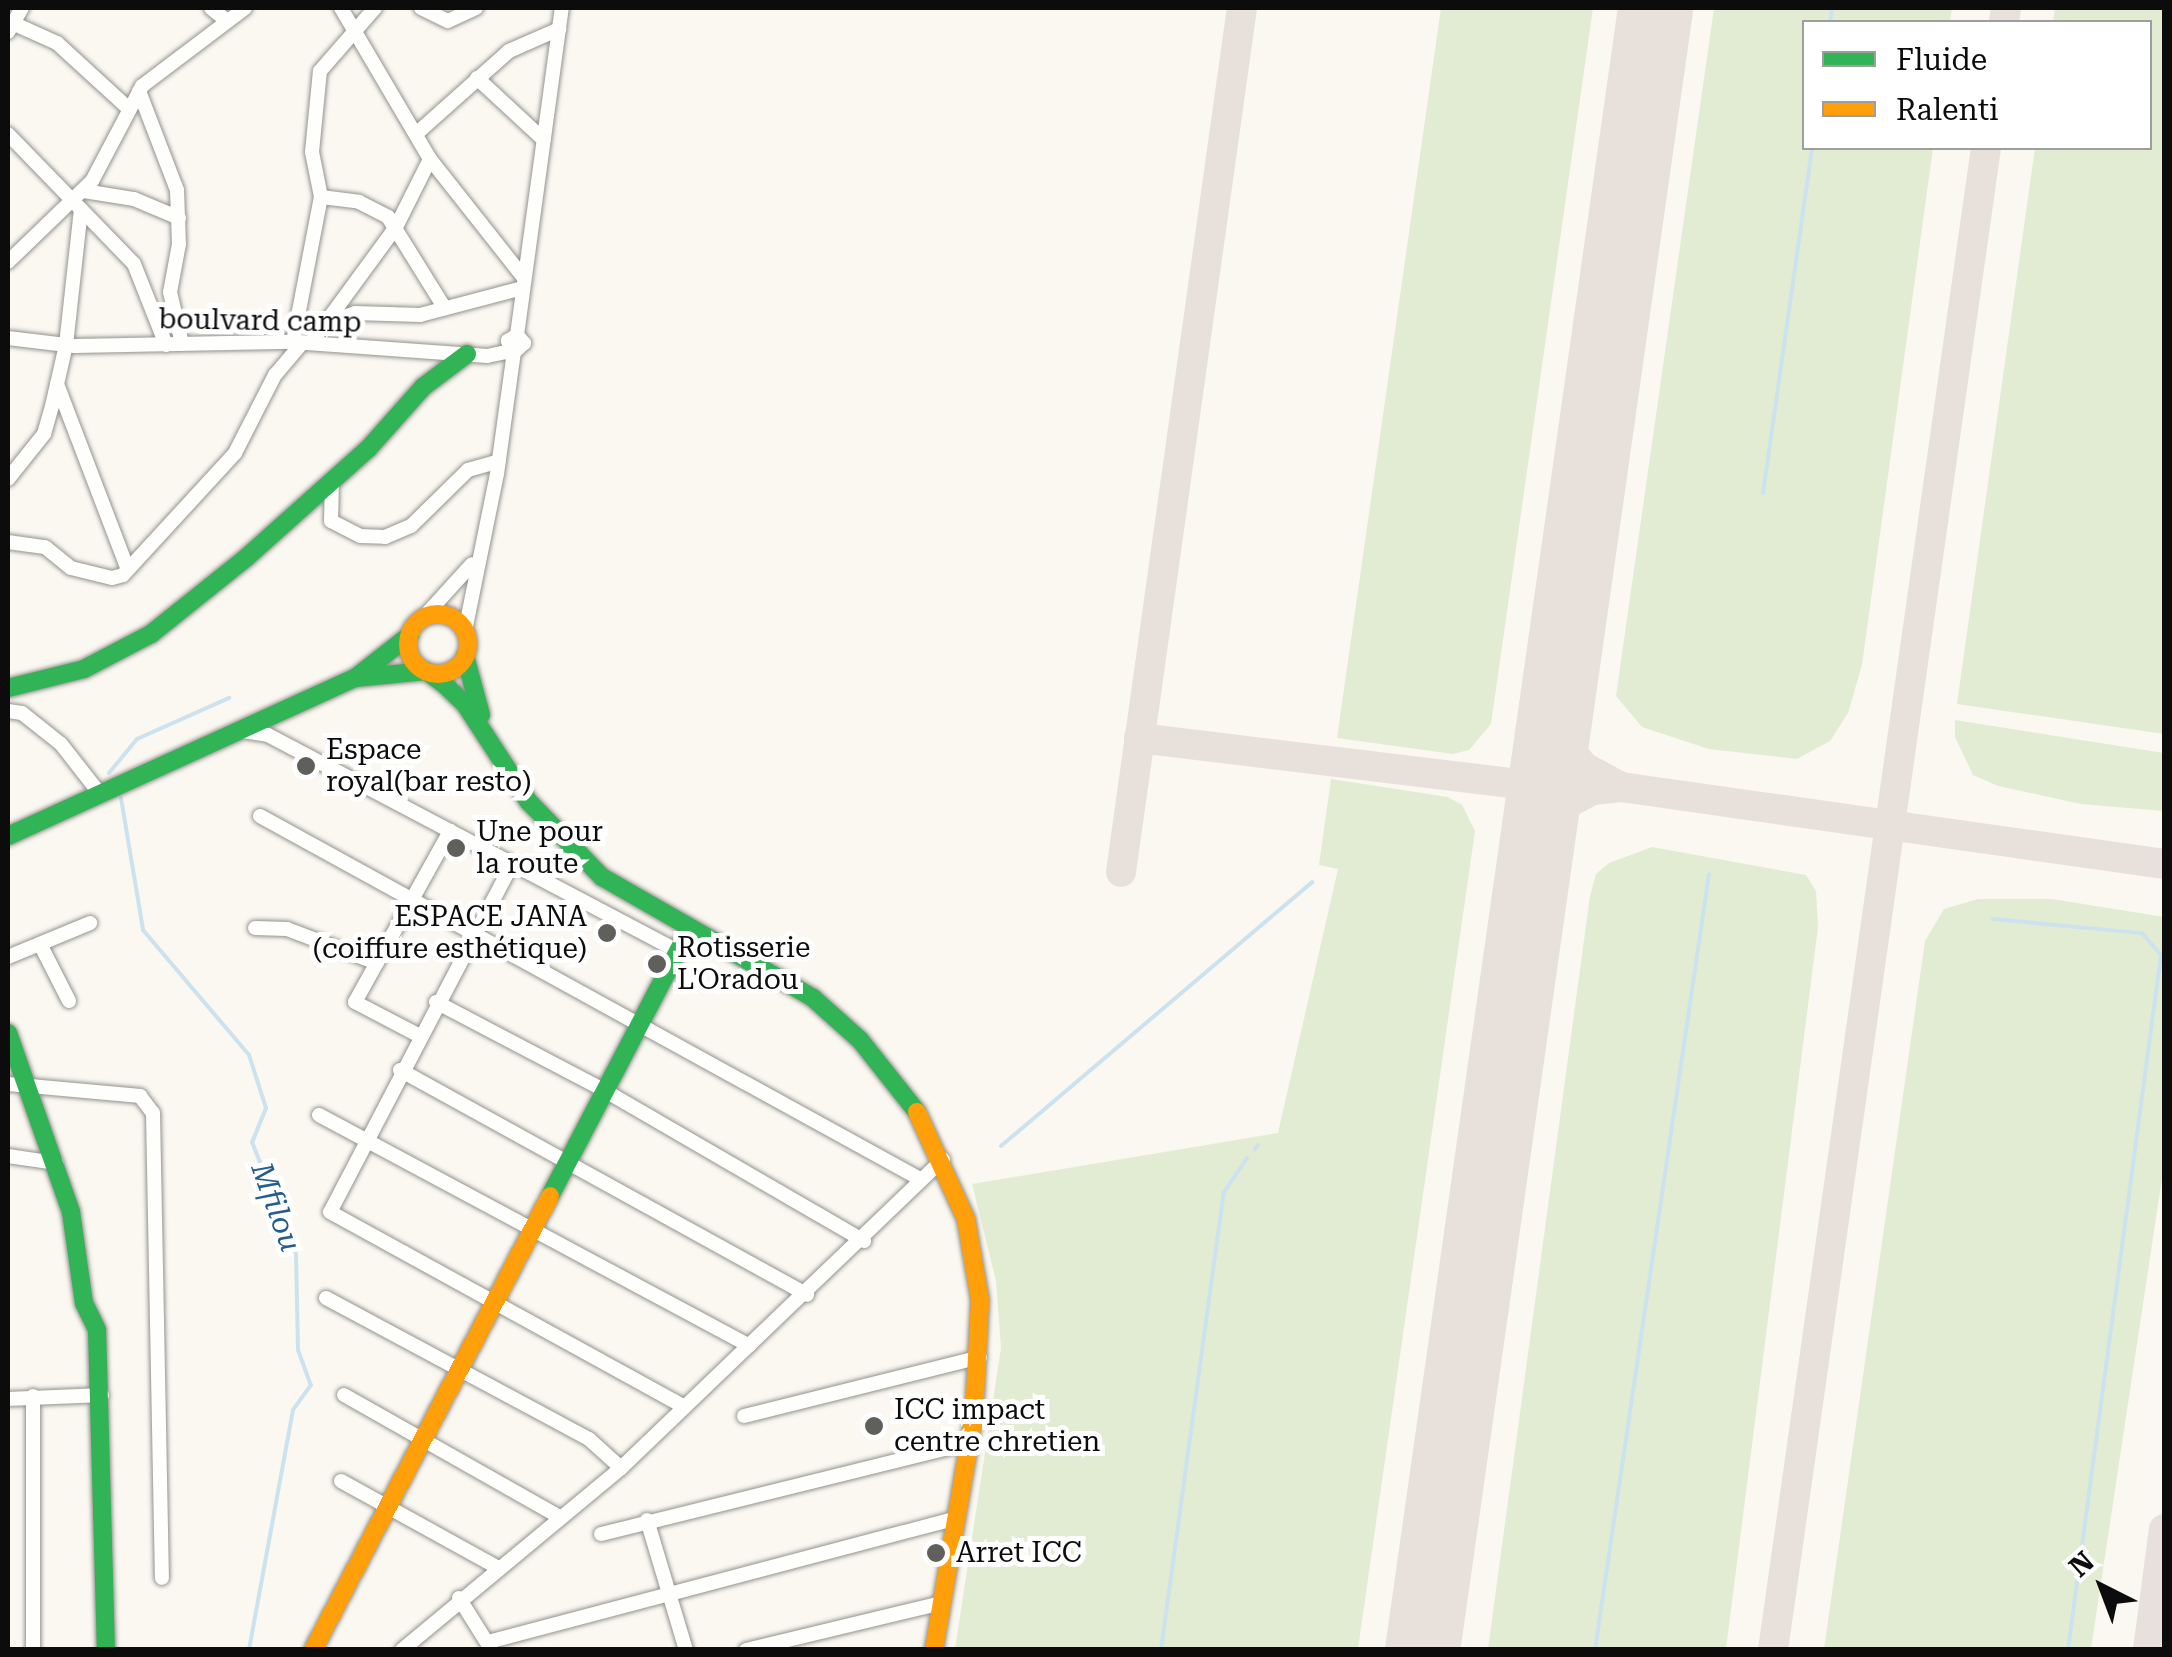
<!DOCTYPE html>
<meta charset="utf-8">
<style>
body{margin:0}
#map{position:relative;width:2172px;height:1657px;overflow:hidden;background:#faf8f0;font-family:"Roboto Serif",serif}
div>[style]{position:absolute}
.green>*{inset:0;background:#e2ecd3}
.stream>*{height:4px;margin:-2px;padding:0 2px;transform-origin:2px;border-radius:2px;background:#cce2ef}
.taxiway>*{height:30px;margin:-15px;padding:0 15px;transform-origin:15px;border-radius:15px;background:#e8e0db}
.runway>*{height:75px;margin:-37.5px;padding:0 37.5px;transform-origin:37.5px;border-radius:37.5px;background:#e8e0db}
.roads{filter:drop-shadow(0 0 2px #93928f) drop-shadow(0 0 2px #93928f)}
.street>*{height:14px;margin:-7px;padding:0 7px;transform-origin:7px;border-radius:7px;background:#fefefd}
.fast>*{height:18px;margin:-9px;padding:0 9px;transform-origin:9px;border-radius:9px;background:#30b455}
.slow>*{height:18px;margin:-9px;padding:0 9px;transform-origin:9px;border-radius:9px;background:#ff9f0a}
.slow>.ring{margin:-9px;padding:0;box-sizing:content-box;background:none;border:18px solid #ff9f0a;border-radius:50%}
.dots>*{width:28px;height:28px;translate:-50% -50%;box-sizing:border-box;border:5px solid #fff;border-radius:50%}
span{translate:-50% -50%;white-space:nowrap;text-align:center;line-height:1.15;-webkit-text-stroke:10px #fff;paint-order:stroke}
.street-label{font-size:28px;color:#0c0c0c}
.poi-label{font-size:28px;color:#0c0c0c}
.left{translate:0 -50%;text-align:left}
.right{translate:-100% -50%;text-align:right}
.water-label{font-size:30px;color:#245c8f;font-style:italic}
.frame{position:absolute;inset:0;border:10px solid #0c0c0c;pointer-events:none}
.legend{position:absolute;left:1802px;top:20px;width:350px;height:130px;box-sizing:border-box;background:#fff;border:2px solid #9e9e9e;margin:0;padding:12px 18px;list-style:none;font-size:30px;color:#0c0c0c}
.legend li{display:flex;align-items:center;gap:20px;height:50px}
.legend b{width:50px;border:2px solid #9e9e9e}
.north{position:absolute;left:2052px;top:1537px;width:100px;height:100px;-webkit-text-stroke:8px #fff;paint-order:stroke;rotate:318deg;font-size:28px;font-weight:700;line-height:40px;text-align:center;color:#0c0c0c}
.north::after{content:'';display:block;margin:auto;width:35px;height:45px;background:#0c0c0c;clip-path:polygon(50% 0,100% 100%,50% 72%,0 100%)}
</style>
<div id="map">
<div class="green">
<div style="clip-path:polygon(1441px 8px,1593px 8px,1491px 724px,1469px 750px,1453px 754px,1337px 738px)"></div>
<div style="clip-path:polygon(1714px 8px,1952px 8px,1950px 22px,1804px 22px,1804px 148px,1933px 148px,1862px 665px,1848px 713px,1830px 741px,1797px 759px,1709px 749px,1642px 727px,1616px 696px)"></div>
<div style="clip-path:polygon(2055px 8px,2164px 8px,2164px 734px,1957px 704px,2035px 148px,2150px 148px,2150px 22px,2053px 22px)"></div>
<div style="clip-path:polygon(1955px 720px,2164px 753px,2164px 811px,2081px 804px,1998px 786px,1973px 775px,1955px 737px)"></div>
<div style="clip-path:polygon(1331px 779px,1448px 797px,1462px 805px,1475px 831px,1358px 1649px,955px 1649px,1001px 1348px,996px 1281px,972px 1184px,1278px 1133px,1338px 869px,1319px 865px)"></div>
<div style="clip-path:polygon(1652px 847px,1806px 875px,1816px 891px,1818px 927px,1726px 1649px,1488px 1649px,1590px 896px,1596px 874px,1609px 863px)"></div>
<div style="clip-path:polygon(1978px 899px,2052px 899px,2164px 917px,2164px 1165px,2091px 1649px,1824px 1649px,1925px 941px,1944px 909px)"></div>
</div>
<div class="stream">
<div style="left:1830px;top:22px;width:14px;rotate:-82deg"></div>
<div style="left:1763px;top:493px;width:348px;rotate:-81.9deg"></div>
<div style="left:109px;top:773px;width:44px;rotate:-50.5deg"></div>
<div style="left:137px;top:739px;width:101px;rotate:-24deg"></div>
<div style="left:121px;top:798px;width:134px;rotate:80.5deg"></div>
<div style="left:143px;top:930px;width:164px;rotate:49.7deg"></div>
<div style="left:249px;top:1055px;width:56px;rotate:72.2deg"></div>
<div style="left:266px;top:1108px;width:37px;rotate:112deg"></div>
<div style="left:252px;top:1142px;width:120px;rotate:68.6deg"></div>
<div style="left:296px;top:1254px;width:96px;rotate:88.8deg"></div>
<div style="left:298px;top:1350px;width:37px;rotate:70deg"></div>
<div style="left:311px;top:1385px;width:31px;rotate:126deg"></div>
<div style="left:293px;top:1410px;width:244px;rotate:100.4deg"></div>
<div style="left:1993px;top:919px;width:150px;rotate:5.4deg"></div>
<div style="left:2142px;top:933px;width:29px;rotate:49deg"></div>
<div style="left:2161px;top:955px;width:701px;rotate:97.62deg"></div>
<div style="left:1001px;top:1146px;width:408px;rotate:-40.3deg"></div>
<div style="left:1255px;top:1149px;width:5px;rotate:-53deg"></div>
<div style="left:1161px;top:1650px;width:462px;rotate:-82.2deg"></div>
<div style="left:1224px;top:1192px;width:41px;rotate:-55.9deg"></div>
<div style="left:1595px;top:1650px;width:784px;rotate:-81.64deg"></div>
</div>
<div class="taxiway">
<div style="left:2004px;top:22px;width:14px;rotate:-82deg"></div>
<div style="left:1558px;top:693px;width:53px;rotate:81.3deg"></div>
<div style="left:1566px;top:745px;width:28px;rotate:51deg"></div>
<div style="left:1584px;top:767px;width:42px;rotate:28.4deg"></div>
<div style="left:1139px;top:738px;width:409px;rotate:6.9deg"></div>
<div style="left:1536px;top:846px;width:52px;rotate:-53.6deg"></div>
<div style="left:1567px;top:804px;width:29px;rotate:-29deg"></div>
<div style="left:1592px;top:790px;width:29px;rotate:-6deg"></div>
<div style="left:1621px;top:787px;width:548px;rotate:8.07deg"></div>
<div style="left:1121px;top:872px;width:872px;rotate:-82.03deg"></div>
<div style="left:1773px;top:1650px;width:1517px;rotate:-81.93deg"></div>
<div style="left:2148px;top:1650px;width:122px;rotate:-82.5deg"></div>
</div>
<div class="runway">
<div style="left:1422px;top:1650px;width:1658px;rotate:-81.92deg"></div>
</div>
<div class="roads">
<div class="street">
<div style="left:211px;top:8px;width:21px;rotate:39deg"></div>
<div style="left:341px;top:8px;width:175px;rotate:59.5deg"></div>
<div style="left:430px;top:159px;width:152px;rotate:51.7deg"></div>
<div style="left:421px;top:8px;width:30px;rotate:26deg"></div>
<div style="left:448px;top:21px;width:31px;rotate:-25deg"></div>
<div style="left:8px;top:21px;width:54px;rotate:24.2deg"></div>
<div style="left:57px;top:43px;width:98px;rotate:42.5deg"></div>
<div style="left:8px;top:32px;width:28px;rotate:-60deg"></div>
<div style="left:477px;top:78px;width:91px;rotate:42.8deg"></div>
<div style="left:139px;top:91px;width:106px;rotate:69deg"></div>
<div style="left:177px;top:190px;width:54px;rotate:87.9deg"></div>
<div style="left:179px;top:244px;width:49px;rotate:100.6deg"></div>
<div style="left:170px;top:292px;width:53px;rotate:77deg"></div>
<div style="left:8px;top:134px;width:181px;rotate:45.9deg"></div>
<div style="left:134px;top:264px;width:87px;rotate:68.4deg"></div>
<div style="left:416px;top:134px;width:125px;rotate:-41.7deg"></div>
<div style="left:509px;top:51px;width:55px;rotate:-23.7deg"></div>
<div style="left:84px;top:191px;width:51px;rotate:9.1deg"></div>
<div style="left:134px;top:199px;width:49px;rotate:22.9deg"></div>
<div style="left:321px;top:197px;width:38px;rotate:7deg"></div>
<div style="left:359px;top:202px;width:33px;rotate:27deg"></div>
<div style="left:388px;top:217px;width:106px;rotate:58.1deg"></div>
<div style="left:8px;top:262px;width:117px;rotate:-44deg"></div>
<div style="left:92px;top:181px;width:107px;rotate:-62.2deg"></div>
<div style="left:142px;top:86px;width:129px;rotate:-37.1deg"></div>
<div style="left:328px;top:322px;width:28px;rotate:-18deg"></div>
<div style="left:355px;top:313px;width:65px;rotate:1.8deg"></div>
<div style="left:420px;top:315px;width:106px;rotate:-14.7deg"></div>
<div style="left:517px;top:335px;width:330px;rotate:-82.2deg"></div>
<div style="left:8px;top:338px;width:67px;rotate:6.8deg"></div>
<div style="left:75px;top:346px;width:218px;rotate:-1.1deg"></div>
<div style="left:293px;top:342px;width:195px;rotate:4.1deg"></div>
<div style="left:487px;top:356px;width:25px;rotate:-12deg"></div>
<div style="left:293px;top:342px;width:148px;rotate:-79.1deg"></div>
<div style="left:321px;top:197px;width:46px;rotate:-101.3deg"></div>
<div style="left:312px;top:152px;width:81px;rotate:-84.4deg"></div>
<div style="left:320px;top:71px;width:84px;rotate:-48.9deg"></div>
<div style="left:311px;top:343px;width:144px;rotate:-53.8deg"></div>
<div style="left:396px;top:227px;width:76px;rotate:-63.4deg"></div>
<div style="left:57px;top:384px;width:196px;rotate:69.1deg"></div>
<div style="left:8px;top:479px;width:58px;rotate:-51.3deg"></div>
<div style="left:44px;top:434px;width:29px;rotate:-74deg"></div>
<div style="left:52px;top:406px;width:63px;rotate:-77.1deg"></div>
<div style="left:66px;top:345px;width:136px;rotate:-83.7deg"></div>
<div style="left:332px;top:481px;width:40px;rotate:91.4deg"></div>
<div style="left:331px;top:521px;width:33px;rotate:27deg"></div>
<div style="left:360px;top:536px;width:25px;rotate:2deg"></div>
<div style="left:385px;top:537px;width:28px;rotate:-23deg"></div>
<div style="left:411px;top:526px;width:80px;rotate:-44.5deg"></div>
<div style="left:468px;top:470px;width:32px;rotate:-16deg"></div>
<div style="left:8px;top:542px;width:37px;rotate:8deg"></div>
<div style="left:45px;top:547px;width:33px;rotate:39deg"></div>
<div style="left:71px;top:568px;width:42px;rotate:13.7deg"></div>
<div style="left:112px;top:578px;width:11px;rotate:-15deg"></div>
<div style="left:123px;top:575px;width:166px;rotate:-47.4deg"></div>
<div style="left:235px;top:453px;width:88px;rotate:-62.9deg"></div>
<div style="left:275px;top:375px;width:43px;rotate:-49.7deg"></div>
<div style="left:422px;top:619px;width:74px;rotate:-47.7deg"></div>
<div style="left:465px;top:631px;width:160px;rotate:-78.5deg"></div>
<div style="left:497px;top:474px;width:123px;rotate:-82.1deg"></div>
<div style="left:514px;top:352px;width:13px;rotate:-119deg"></div>
<div style="left:508px;top:341px;width:11px;rotate:-34deg"></div>
<div style="left:517px;top:335px;width:11px;rotate:49deg"></div>
<div style="left:524px;top:343px;width:13px;rotate:138deg"></div>
<div style="left:8px;top:711px;width:14px;rotate:8deg"></div>
<div style="left:22px;top:713px;width:50px;rotate:38.5deg"></div>
<div style="left:61px;top:744px;width:63px;rotate:52deg"></div>
<div style="left:243px;top:731px;width:25px;rotate:9deg"></div>
<div style="left:268px;top:735px;width:463px;rotate:27.8deg"></div>
<div style="left:260px;top:816px;width:753px;rotate:28.81deg"></div>
<div style="left:511px;top:866px;width:390px;rotate:117.6deg"></div>
<div style="left:330px;top:1212px;width:404px;rotate:28.8deg"></div>
<div style="left:255px;top:928px;width:32px;rotate:2deg"></div>
<div style="left:287px;top:929px;width:96px;rotate:20.7deg"></div>
<div style="left:40px;top:944px;width:64px;rotate:63deg"></div>
<div style="left:8px;top:957px;width:89px;rotate:-22.5deg"></div>
<div style="left:436px;top:1002px;width:187px;rotate:27.7deg"></div>
<div style="left:602px;top:1089px;width:303px;rotate:30.1deg"></div>
<div style="left:418px;top:1035px;width:71px;rotate:-152.4deg"></div>
<div style="left:355px;top:1002px;width:196px;rotate:-60.9deg"></div>
<div style="left:400px;top:1070px;width:465px;rotate:28.9deg"></div>
<div style="left:8px;top:1084px;width:133px;rotate:5.2deg"></div>
<div style="left:140px;top:1096px;width:21px;rotate:53deg"></div>
<div style="left:153px;top:1113px;width:465px;rotate:88.9deg"></div>
<div style="left:319px;top:1115px;width:488px;rotate:28.2deg"></div>
<div style="left:8px;top:1156px;width:49px;rotate:8.3deg"></div>
<div style="left:326px;top:1298px;width:298px;rotate:28.2deg"></div>
<div style="left:589px;top:1439px;width:43px;rotate:42.2deg"></div>
<div style="left:344px;top:1395px;width:248px;rotate:29.5deg"></div>
<div style="left:33px;top:1396px;width:254px;rotate:90deg"></div>
<div style="left:8px;top:1399px;width:94px;rotate:-2.4deg"></div>
<div style="left:744px;top:1416px;width:243px;rotate:-14deg"></div>
<div style="left:341px;top:1481px;width:178px;rotate:28.9deg"></div>
<div style="left:647px;top:1520px;width:136px;rotate:73.3deg"></div>
<div style="left:601px;top:1534px;width:380px;rotate:-13.9deg"></div>
<div style="left:459px;top:1598px;width:60px;rotate:57.9deg"></div>
<div style="left:488px;top:1642px;width:485px;rotate:-14.8deg"></div>
<div style="left:402px;top:1650px;width:285px;rotate:-39.7deg"></div>
<div style="left:621px;top:1468px;width:446px;rotate:-43.8deg"></div>
<div style="left:746px;top:1650px;width:202px;rotate:-13.5deg"></div>
</div>
<div class="fast">
<div style="left:465px;top:656px;width:61px;rotate:74.8deg"></div>
<div style="left:355px;top:678px;width:71px;rotate:-5.6deg"></div>
<div style="left:426px;top:671px;width:22px;rotate:36deg"></div>
<div style="left:444px;top:684px;width:29px;rotate:44deg"></div>
<div style="left:465px;top:704px;width:117px;rotate:56.9deg"></div>
<div style="left:529px;top:802px;width:105px;rotate:45.8deg"></div>
<div style="left:602px;top:877px;width:243px;rotate:29.8deg"></div>
<div style="left:813px;top:998px;width:63px;rotate:41.8deg"></div>
<div style="left:860px;top:1040px;width:92px;rotate:51.6deg"></div>
<div style="left:8px;top:688px;width:78px;rotate:-14deg"></div>
<div style="left:84px;top:669px;width:76px;rotate:-27.6deg"></div>
<div style="left:151px;top:634px;width:123px;rotate:-38.7deg"></div>
<div style="left:247px;top:557px;width:162px;rotate:-41.8deg"></div>
<div style="left:368px;top:449px;width:83px;rotate:-48.4deg"></div>
<div style="left:423px;top:387px;width:55px;rotate:-36.9deg"></div>
<div style="left:8px;top:836px;width:381px;rotate:-24.5deg"></div>
<div style="left:355px;top:678px;width:70px;rotate:-38deg"></div>
<div style="left:8px;top:1033px;width:190px;rotate:70.6deg"></div>
<div style="left:71px;top:1212px;width:92px;rotate:81.9deg"></div>
<div style="left:84px;top:1303px;width:30px;rotate:64deg"></div>
<div style="left:97px;top:1330px;width:320px;rotate:88.4deg"></div>
<div style="left:550px;top:1196px;width:298px;rotate:-62.4deg"></div>
</div>
<div class="slow">
<div class="ring" style="left:408px;top:614px;width:42px;height:42px"></div>
<div style="left:917px;top:1112px;width:118px;rotate:65.4deg"></div>
<div style="left:966px;top:1219px;width:82px;rotate:80.2deg"></div>
<div style="left:980px;top:1300px;width:115px;rotate:93deg"></div>
<div style="left:974px;top:1415px;width:238px;rotate:99.7deg"></div>
<div style="left:313px;top:1650px;width:512px;rotate:-62.43deg"></div>
</div>
</div>
<div class="dots">
<div style="left:306px;top:766px;background:#5f5f5c"></div>
<div style="left:456px;top:848px;background:#5f5f5c"></div>
<div style="left:607px;top:933px;background:#5f5f5c"></div>
<div style="left:657px;top:964px;background:#5f5f5c"></div>
<div style="left:874px;top:1426px;background:#5f5f5c"></div>
<div style="left:936px;top:1553px;background:#5f5f5c"></div>
</div>
<div class="street-label">
<span style="left:260px;top:321px;rotate:1deg">boulvard camp</span>
</div>
<div class="poi-label">
<span class="left" style="left:326px;top:766px">Espace<br>royal(bar resto)</span>
<span class="left" style="left:476px;top:848px">Une pour<br>la route</span>
<span class="right" style="left:587px;top:933px">ESPACE JANA<br>(coiffure esthétique)</span>
<span class="left" style="left:677px;top:964px">Rotisserie<br>L'Oradou</span>
<span class="left" style="left:894px;top:1426px">ICC impact<br>centre chretien</span>
<span class="left" style="left:956px;top:1553px">Arret ICC</span>
</div>
<div class="water-label">
<span style="left:276px;top:1207px;rotate:70deg">Mfilou</span>
</div>
<div class="frame"></div>
<ul class="legend">
<li><b style="height:12px;background:#30b455"></b>Fluide</li>
<li><b style="height:12px;background:#ff9f0a"></b>Ralenti</li>
</ul>
<div class="north">N</div>
</div>
